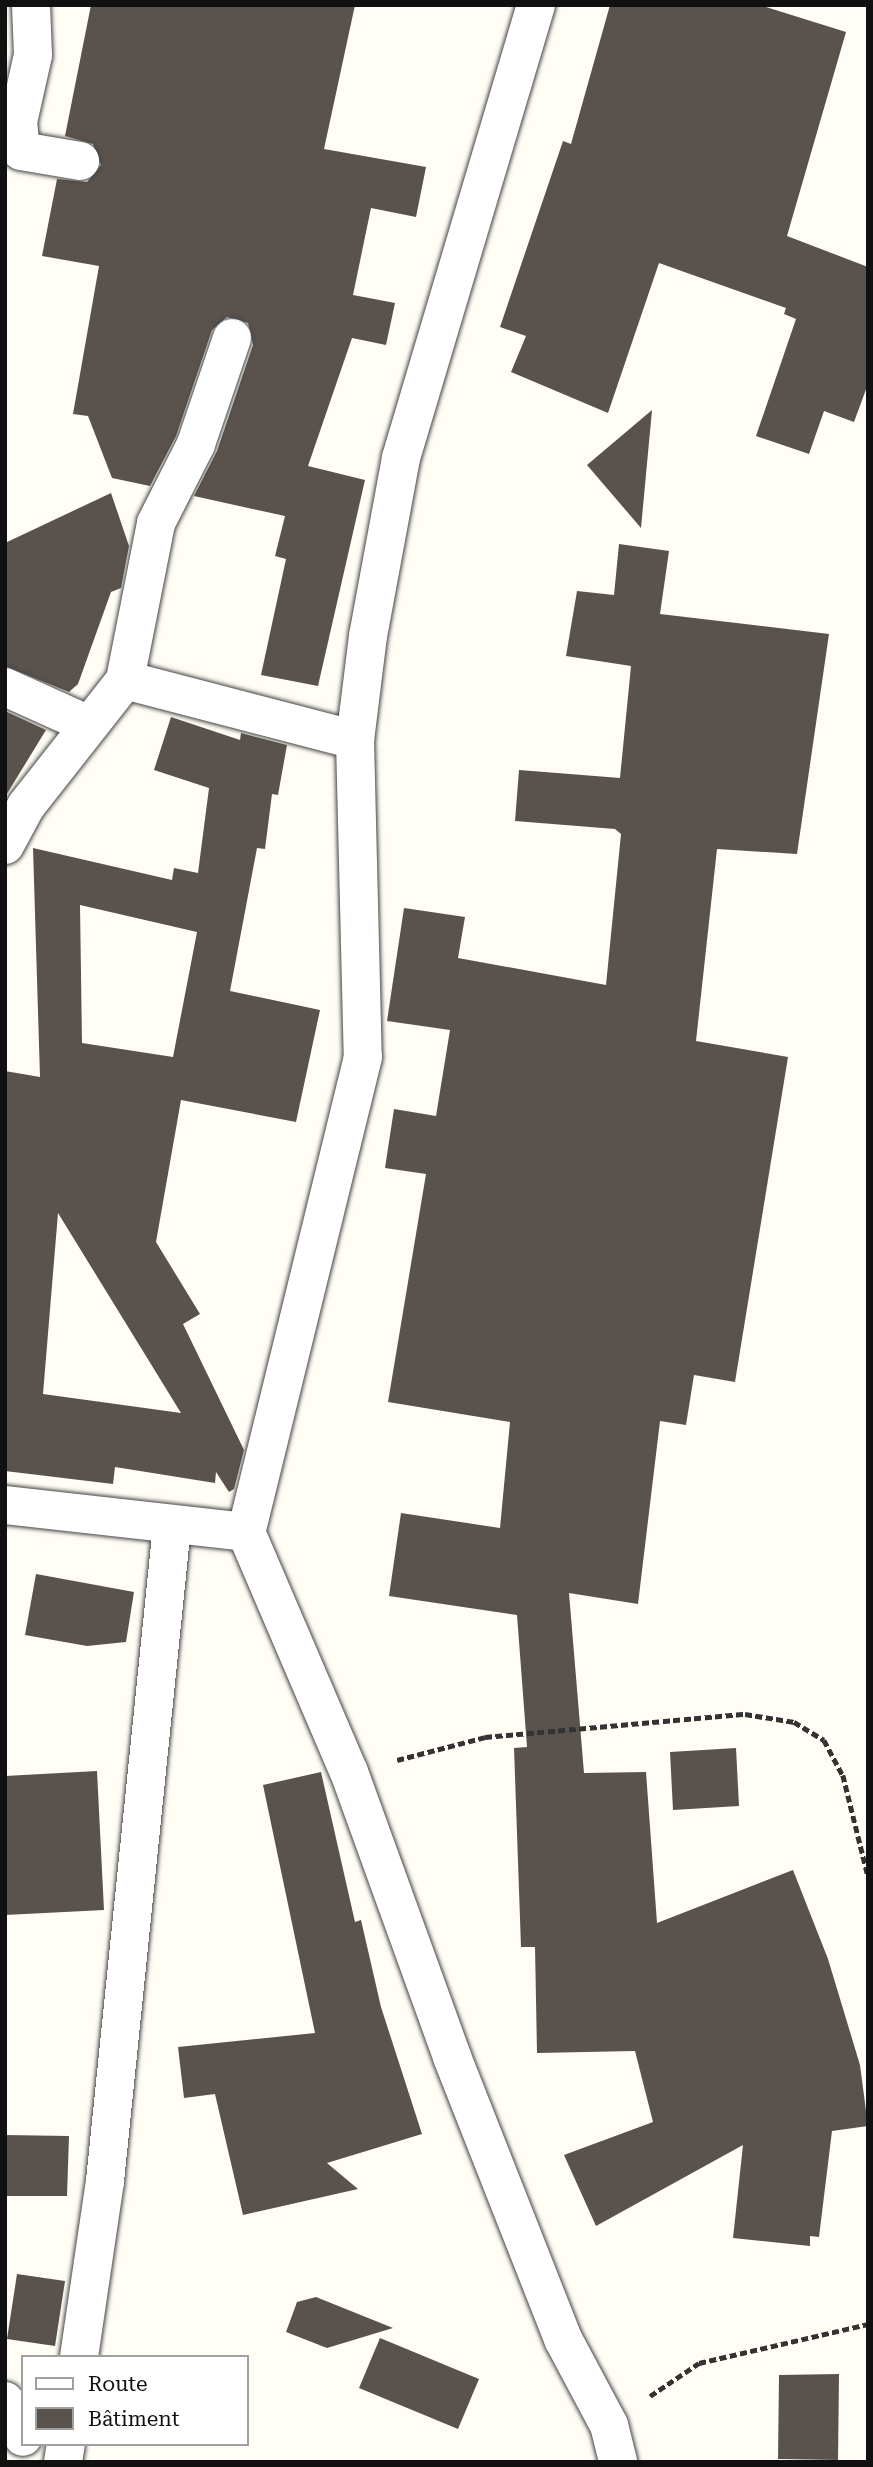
<!DOCTYPE html>
<meta charset="utf-8">
<style>
body{margin:0}
#map{position:relative;width:873px;height:2467px;overflow:hidden;background:#fffdf5;font-family:"Roboto Serif",serif}
div>[style]{position:absolute}
.building>*{inset:0;background:#5a524d}
.path>*{height:4.5px;margin-top:-2.25px;transform-origin:0;background:repeating-linear-gradient(90deg,#333 0 7px,transparent 0 10.5px)}
.roads{filter:drop-shadow(0 0 2px #444) drop-shadow(0 0 2px #444)}
.minor>*{height:38px;margin:-19px;padding:0 19px;transform-origin:19px;border-radius:19px;background:#fff}
span{translate:-50% -50%;white-space:nowrap;text-align:center;line-height:1.15;-webkit-text-stroke:7px #fff;paint-order:stroke}
.frame{position:absolute;inset:0;border:7px solid #111;pointer-events:none}
.legend{position:absolute;left:21px;top:2355px;width:228px;height:91px;box-sizing:border-box;background:#fff;border:2px solid #a0a0a0;margin:0;padding:9px 12px;list-style:none;font-size:21px;color:#111}
.legend li{display:flex;align-items:center;gap:14px;height:35px}
.legend b{width:35px;border:2px solid #a0a0a0}
</style>
<div id="map">
<div class="building">
<div style="clip-path:polygon(91px 5px,355px 5px,324px 149px,426px 167px,416px 217px,371px 208px,353px 295px,395px 303px,386px 345px,352px 338px,308px 466px,365px 480px,318px 686px,261px 675px,286px 559px,275px 556px,285px 516px,194px 496px,217px 451px,253px 345px,248px 323px,227px 317px,212px 330px,176px 436px,150px 486px,112px 478px,88px 416px,73px 414px,99px 266px,42px 256px,57px 179px,87px 182px,101px 165px,93px 144px,65px 136px)"></div>
<div style="clip-path:polygon(610px 5px,760px 5px,846px 32px,787px 236px,868px 267px,868px 384px,854px 422px,824px 411px,809px 454px,756px 436px,796px 319px,784px 314px,786px 308px,659px 263px,608px 413px,511px 372px,526px 336px,500px 327px,563px 141px,571px 144px)"></div>
<div style="clip-path:polygon(652px 410px,641px 528px,587px 465px)"></div>
<div style="clip-path:polygon(111px 493px,129px 546px,121px 588px,111px 592px,78px 684px,69px 692px,5px 666px,5px 543px)"></div>
<div style="clip-path:polygon(619px 544px,669px 551px,660px 614px,829px 634px,797px 854px,717px 849px,696px 1041px,788px 1057px,735px 1382px,694px 1375px,686px 1425px,660px 1421px,638px 1604px,569px 1593px,584px 1773px,646px 1772px,657px 1923px,793px 1870px,828px 1959px,860px 2065px,868px 2126px,832px 2131px,819px 2237px,810px 2236px,810px 2246px,733px 2238px,743px 2145px,596px 2226px,564px 2155px,653px 2122px,635px 2051px,537px 2053px,535px 1947px,521px 1947px,514px 1748px,527px 1747px,517px 1615px,389px 1596px,401px 1513px,500px 1528px,510px 1422px,388px 1402px,426px 1174px,385px 1168px,394px 1109px,436px 1116px,450px 1030px,387px 1021px,404px 908px,465px 917px,458px 958px,606px 985px,621px 834px,615px 829px,515px 821px,519px 770px,620px 778px,631px 666px,566px 656px,577px 591px,614px 595px)"></div>
<div style="clip-path:polygon(5px 711px,46px 730px,5px 797px)"></div>
<div style="clip-path:polygon(evenodd,171px 717px,240px 740px,241px 733px,287px 745px,278px 795px,272px 794px,265px 849px,257px 848px,230px 991px,320px 1010px,296px 1122px,181px 1100px,156px 1242px,200px 1314px,183px 1324px,244px 1450px,234px 1489px,229px 1492px,216px 1472px,215px 1483px,115px 1467px,113px 1484px,5px 1471px,5px 1071px,40px 1077px,33px 848px,172px 880px,174px 868px,198px 873px,209px 788px,154px 770px,171px 717px,80px 905px,197px 932px,173px 1057px,82px 1043px,80px 905px,171px 717px,58px 1213px,181px 1413px,43px 1394px,58px 1213px)"></div>
<div style="clip-path:polygon(36px 1574px,134px 1592px,126px 1642px,87px 1646px,25px 1635px)"></div>
<div style="clip-path:polygon(736px 1748px,739px 1806px,673px 1810px,670px 1752px)"></div>
<div style="clip-path:polygon(97px 1771px,104px 1910px,5px 1915px,5px 1776px)"></div>
<div style="clip-path:polygon(321px 1772px,355px 1922px,361px 1920px,381px 2007px,422px 2134px,327px 2163px,358px 2189px,243px 2215px,215px 2094px,184px 2098px,178px 2047px,315px 2033px,263px 1785px)"></div>
<div style="clip-path:polygon(5px 2135px,69px 2136px,67px 2196px,5px 2196px)"></div>
<div style="clip-path:polygon(17px 2274px,65px 2281px,55px 2346px,7px 2339px)"></div>
<div style="clip-path:polygon(316px 2297px,393px 2328px,327px 2348px,286px 2332px,297px 2302px)"></div>
<div style="clip-path:polygon(380px 2338px,479px 2379px,458px 2429px,359px 2388px)"></div>
<div style="clip-path:polygon(839px 2374px,838px 2460px,778px 2459px,779px 2375px)"></div>
</div>
<div class="path">
<div style="left:397px;top:1760px;width:91px;rotate:-14.6deg"></div>
<div style="left:485px;top:1737px;width:261px;rotate:-5.1deg"></div>
<div style="left:745px;top:1714px;width:50px;rotate:9.3deg"></div>
<div style="left:794px;top:1722px;width:35px;rotate:31deg"></div>
<div style="left:824px;top:1740px;width:40px;rotate:62deg"></div>
<div style="left:843px;top:1775px;width:104px;rotate:76.1deg"></div>
<div style="left:650px;top:2396px;width:59px;rotate:-34deg"></div>
<div style="left:699px;top:2363px;width:173px;rotate:-13deg"></div>
</div>
<div class="roads">
<div class="minor">
<div style="left:31px;top:5px;width:50px;rotate:87.7deg"></div>
<div style="left:33px;top:55px;width:69px;rotate:102.6deg"></div>
<div style="left:18px;top:122px;width:29px;rotate:84deg"></div>
<div style="left:21px;top:151px;width:60px;rotate:9.6deg"></div>
<div style="left:536px;top:5px;width:473px;rotate:106.6deg"></div>
<div style="left:401px;top:458px;width:181px;rotate:100.5deg"></div>
<div style="left:368px;top:636px;width:105px;rotate:97.1deg"></div>
<div style="left:355px;top:740px;width:317px;rotate:88.6deg"></div>
<div style="left:363px;top:1057px;width:489px;rotate:103.8deg"></div>
<div style="left:246px;top:1532px;width:261px;rotate:66.8deg"></div>
<div style="left:349px;top:1772px;width:303px;rotate:70.1deg"></div>
<div style="left:452px;top:2057px;width:303px;rotate:68.5deg"></div>
<div style="left:563px;top:2339px;width:98px;rotate:61.9deg"></div>
<div style="left:609px;top:2425px;width:38px;rotate:76deg"></div>
<div style="left:125px;top:680px;width:238px;rotate:14.6deg"></div>
<div style="left:5px;top:687px;width:90px;rotate:24.3deg"></div>
<div style="left:5px;top:845px;width:44px;rotate:-61.7deg"></div>
<div style="left:26px;top:806px;width:160px;rotate:-51.8deg"></div>
<div style="left:125px;top:680px;width:160px;rotate:-78.8deg"></div>
<div style="left:156px;top:523px;width:89px;rotate:-63.1deg"></div>
<div style="left:196px;top:444px;width:112px;rotate:-71.2deg"></div>
<div style="left:5px;top:1505px;width:243px;rotate:6.4deg"></div>
<div style="left:79px;top:2357px;width:178px;rotate:-81.6deg"></div>
<div style="left:105px;top:2181px;width:658px;rotate:-84.16deg"></div>
<div style="left:5px;top:2401px;width:40px;rotate:63.4deg"></div>
<div style="left:63px;top:2462px;width:18px;rotate:-81deg"></div>
</div>
</div>
<div class="frame"></div>
<ul class="legend">
<li><b style="height:9px;background:#fff"></b>Route</li>
<li><b style="height:19px;background:#5a524d"></b>Bâtiment</li>
</ul>
</div>
